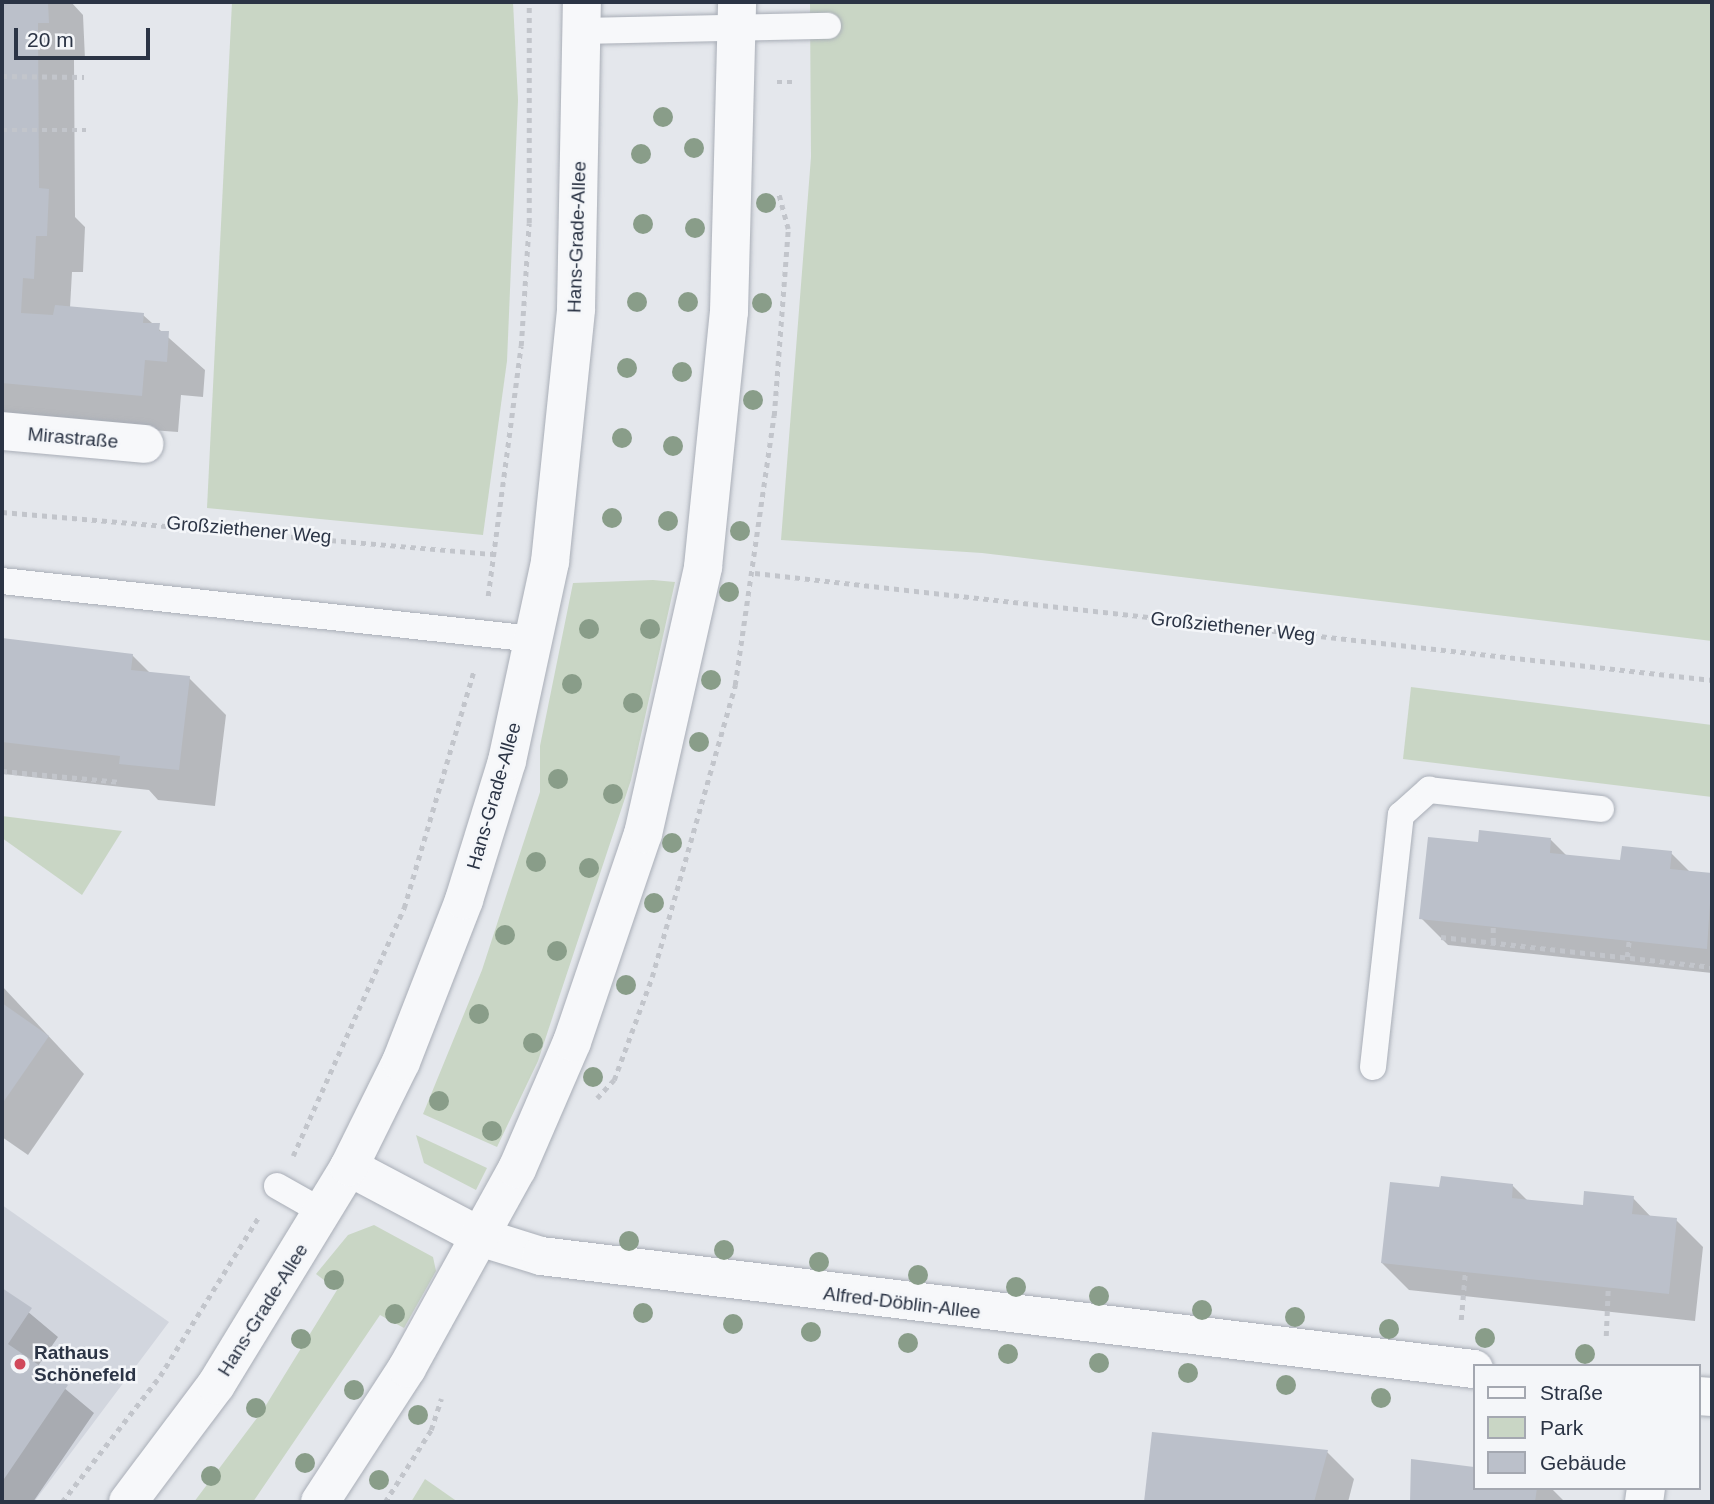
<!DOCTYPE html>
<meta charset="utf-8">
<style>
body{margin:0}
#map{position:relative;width:1714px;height:1504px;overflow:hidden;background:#e4e7ec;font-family:Arial,sans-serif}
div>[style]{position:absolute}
.built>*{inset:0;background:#d2d6de}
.green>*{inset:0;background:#c9d6c5}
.shadow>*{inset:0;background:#0003}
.building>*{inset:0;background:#bbc0ca}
.path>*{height:4.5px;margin-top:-2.25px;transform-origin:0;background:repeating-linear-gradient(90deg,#c2c5cb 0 5px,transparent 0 10px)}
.roads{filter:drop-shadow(0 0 2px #a9aeb7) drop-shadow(0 0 2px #a9aeb7)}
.service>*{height:26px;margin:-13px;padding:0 13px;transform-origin:13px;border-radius:13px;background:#f7f8fa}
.minor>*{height:38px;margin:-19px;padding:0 19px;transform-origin:19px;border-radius:19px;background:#f7f8fa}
.tertiary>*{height:38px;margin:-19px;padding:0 19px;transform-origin:19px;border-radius:19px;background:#f7f8fa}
.trees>*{width:20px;height:20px;margin:-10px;border-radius:50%;background:#899d89}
.dots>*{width:19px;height:19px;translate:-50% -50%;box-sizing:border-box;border:4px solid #f4f6f9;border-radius:50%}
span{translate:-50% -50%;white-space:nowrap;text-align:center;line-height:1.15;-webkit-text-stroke:5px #f4f6f9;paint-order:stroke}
.street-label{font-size:19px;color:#2b3445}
.poi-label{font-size:19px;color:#2b3445;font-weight:700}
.left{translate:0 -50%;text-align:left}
.frame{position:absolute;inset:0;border:4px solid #2b3445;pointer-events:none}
.legend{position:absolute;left:1473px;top:1364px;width:228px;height:126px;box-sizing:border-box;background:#f4f6f9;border:2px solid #a4a8b1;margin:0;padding:9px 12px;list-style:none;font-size:21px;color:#2b3445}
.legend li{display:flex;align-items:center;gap:14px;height:35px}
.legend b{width:35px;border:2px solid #a4a8b1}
.scale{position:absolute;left:14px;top:28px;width:136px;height:32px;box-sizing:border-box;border:4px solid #2b3445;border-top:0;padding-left:9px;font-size:21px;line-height:24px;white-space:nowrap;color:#2b3445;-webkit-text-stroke:5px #f4f6f9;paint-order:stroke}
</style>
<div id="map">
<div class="built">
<div style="clip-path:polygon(2px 1205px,169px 1322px,34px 1502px,2px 1502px)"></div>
</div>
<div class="green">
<div style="clip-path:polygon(232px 2px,513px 2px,518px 100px,507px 361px,483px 535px,207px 508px)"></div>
<div style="clip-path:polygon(810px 2px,1712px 2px,1712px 641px,982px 553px,781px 540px,811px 157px)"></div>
<div style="clip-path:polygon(653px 580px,675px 582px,631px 780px,538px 1061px,497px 1147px,423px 1114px,482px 970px,540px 792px,540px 746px,573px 583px)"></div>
<div style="clip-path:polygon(1411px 687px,1712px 725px,1712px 797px,1403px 759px)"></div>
<div style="clip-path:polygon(2px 816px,122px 831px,82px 895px,2px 838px)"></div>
<div style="clip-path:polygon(416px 1135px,487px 1168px,476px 1190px,424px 1163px)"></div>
<div style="clip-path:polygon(374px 1225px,433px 1257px,436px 1271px,404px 1328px,380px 1315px,253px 1502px,194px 1502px,263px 1410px,337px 1290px,316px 1274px,348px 1235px)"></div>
<div style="clip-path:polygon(425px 1479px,458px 1502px,411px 1502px)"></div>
</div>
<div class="shadow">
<div style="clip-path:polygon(2px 2px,71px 2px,83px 15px,85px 59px,74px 59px,75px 217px,85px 227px,83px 272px,72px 272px,70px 308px,143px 315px,205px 370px,203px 397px,181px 395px,178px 432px,2px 419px)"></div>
<div style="clip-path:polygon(2px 640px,132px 655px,151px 674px,189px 678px,226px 715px,215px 806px,158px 800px,149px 790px,4px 774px,2px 781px)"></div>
<div style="clip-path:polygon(1551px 840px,1567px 856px,1622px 862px,1671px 853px,1691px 873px,1712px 875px,1712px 973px,1448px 945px,1421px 918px,1479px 844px)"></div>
<div style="clip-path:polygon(2px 986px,84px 1074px,28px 1155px,2px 1137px)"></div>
<div style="clip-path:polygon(1512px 1185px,1528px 1201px,1584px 1207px,1633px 1198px,1652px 1218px,1676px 1220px,1703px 1247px,1695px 1321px,1409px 1290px,1382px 1263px,1441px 1189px)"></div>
<div style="clip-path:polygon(2px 1290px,58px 1337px,38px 1366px,94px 1413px,33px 1502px,2px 1502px)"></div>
<div style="clip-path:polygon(1154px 1434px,1327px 1452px,1354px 1479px,1348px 1502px,1146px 1502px)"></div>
<div style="clip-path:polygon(1412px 1461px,1474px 1468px,1474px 1488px,1551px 1488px,1565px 1502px,1412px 1502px)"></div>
</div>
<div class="building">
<div style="clip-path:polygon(2px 2px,48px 2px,49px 23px,38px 23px,39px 188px,49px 189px,47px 236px,36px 236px,34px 279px,23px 278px,21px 313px,53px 315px,55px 305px,144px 313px,143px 323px,160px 323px,159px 331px,169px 331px,167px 362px,145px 360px,142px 396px,2px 383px)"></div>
<div style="clip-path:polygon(2px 638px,133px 654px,131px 670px,190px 676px,179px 770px,119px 764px,120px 756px,2px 742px)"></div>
<div style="clip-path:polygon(1479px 830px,1551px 838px,1550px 853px,1620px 860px,1622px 846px,1672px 851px,1670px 869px,1712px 873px,1707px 949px,1419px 919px,1428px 837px,1478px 842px)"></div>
<div style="clip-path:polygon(2px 1003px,49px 1036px,2px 1104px)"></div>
<div style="clip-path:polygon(1441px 1176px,1513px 1184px,1512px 1198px,1583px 1205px,1584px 1191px,1634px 1196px,1632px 1214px,1677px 1218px,1669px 1294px,1381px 1263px,1390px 1182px,1439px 1187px)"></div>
<div style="clip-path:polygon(2px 1288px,32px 1308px,8px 1344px,68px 1385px,2px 1482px)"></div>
<div style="clip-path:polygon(1152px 1432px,1328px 1450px,1314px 1502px,1144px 1502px)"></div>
<div style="clip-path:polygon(1411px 1459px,1474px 1467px,1474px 1488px,1537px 1488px,1535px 1502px,1410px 1502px)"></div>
</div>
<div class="path">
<div style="left:2px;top:76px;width:82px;rotate:0.7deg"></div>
<div style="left:777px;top:82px;width:20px"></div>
<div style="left:2px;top:130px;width:84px"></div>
<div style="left:2px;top:512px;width:496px;rotate:4.9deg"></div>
<div style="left:755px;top:573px;width:963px;rotate:6.38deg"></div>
<div style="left:488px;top:596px;width:252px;rotate:-82.5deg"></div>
<div style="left:521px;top:346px;width:123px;rotate:-86.3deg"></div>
<div style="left:529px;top:223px;width:221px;rotate:-90deg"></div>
<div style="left:2px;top:771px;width:119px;rotate:5.3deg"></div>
<div style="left:1441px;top:937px;width:273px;rotate:6.3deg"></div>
<div style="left:1493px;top:943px;width:16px;rotate:-90deg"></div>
<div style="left:1627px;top:957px;width:16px;rotate:-83deg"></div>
<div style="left:597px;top:1098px;width:25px;rotate:-47deg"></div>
<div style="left:614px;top:1080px;width:110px;rotate:-69.7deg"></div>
<div style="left:652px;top:977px;width:304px;rotate:-74.1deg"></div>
<div style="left:735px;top:685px;width:272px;rotate:-81.8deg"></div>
<div style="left:774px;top:416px;width:188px;rotate:-85.7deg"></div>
<div style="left:788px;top:229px;width:39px;rotate:-105deg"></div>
<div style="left:293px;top:1156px;width:272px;rotate:-65.9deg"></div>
<div style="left:404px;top:908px;width:248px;rotate:-73.6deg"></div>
<div style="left:1461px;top:1320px;width:47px;rotate:-85.1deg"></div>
<div style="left:1606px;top:1336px;width:48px;rotate:-87.6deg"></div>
<div style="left:62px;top:1502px;width:160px;rotate:-52.1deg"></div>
<div style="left:160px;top:1376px;width:186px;rotate:-58.2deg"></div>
<div style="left:385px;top:1502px;width:85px;rotate:-57.4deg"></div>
<div style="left:431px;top:1430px;width:33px;rotate:-72deg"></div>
</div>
<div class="roads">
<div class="service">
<div style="left:582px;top:31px;width:246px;rotate:-1.2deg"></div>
<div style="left:2px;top:581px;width:534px;rotate:6.23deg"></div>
<div style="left:1373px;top:1067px;width:254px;rotate:-83.7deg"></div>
<div style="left:1401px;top:815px;width:38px;rotate:-42deg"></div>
<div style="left:1429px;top:790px;width:173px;rotate:6.3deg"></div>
<div style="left:277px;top:1186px;width:53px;rotate:29.5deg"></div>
</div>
<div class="minor">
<div style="left:2px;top:431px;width:143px;rotate:5.2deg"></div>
<div style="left:349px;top:1167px;width:152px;rotate:27.9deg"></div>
<div style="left:483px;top:1238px;width:61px;rotate:17.2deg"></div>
<div style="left:541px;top:1256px;width:940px;rotate:6.91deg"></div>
<div style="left:1698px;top:1396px;width:14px;rotate:4deg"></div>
<div style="left:1644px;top:1502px;width:14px;rotate:-82deg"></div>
</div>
<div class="tertiary">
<div style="left:128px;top:1502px;width:146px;rotate:-53.1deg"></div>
<div style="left:216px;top:1385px;width:255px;rotate:-58.6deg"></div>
<div style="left:349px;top:1167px;width:117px;rotate:-63.7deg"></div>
<div style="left:401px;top:1062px;width:174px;rotate:-68.7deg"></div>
<div style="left:464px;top:900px;width:145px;rotate:-72.8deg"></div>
<div style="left:507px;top:761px;width:204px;rotate:-77.8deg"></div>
<div style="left:550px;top:562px;width:254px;rotate:-84.1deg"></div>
<div style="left:576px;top:309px;width:307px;rotate:-88.9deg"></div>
<div style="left:320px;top:1502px;width:160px;rotate:-57deg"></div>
<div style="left:407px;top:1368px;width:227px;rotate:-61.1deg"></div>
<div style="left:517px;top:1169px;width:138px;rotate:-66.6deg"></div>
<div style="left:572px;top:1042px;width:220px;rotate:-71.2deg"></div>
<div style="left:643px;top:834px;width:274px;rotate:-77.3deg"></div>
<div style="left:703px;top:567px;width:256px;rotate:-84.2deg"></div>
<div style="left:729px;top:312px;width:310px;rotate:-88.5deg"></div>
</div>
</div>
<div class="trees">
<div style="left:663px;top:117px"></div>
<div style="left:694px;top:148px"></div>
<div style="left:641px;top:154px"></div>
<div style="left:766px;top:203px"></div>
<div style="left:643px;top:224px"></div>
<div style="left:695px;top:228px"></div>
<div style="left:637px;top:302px"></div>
<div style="left:688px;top:302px"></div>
<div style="left:762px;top:303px"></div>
<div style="left:627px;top:368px"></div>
<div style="left:682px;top:372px"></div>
<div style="left:753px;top:400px"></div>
<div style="left:622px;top:438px"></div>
<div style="left:673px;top:446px"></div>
<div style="left:612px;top:518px"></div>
<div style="left:668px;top:521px"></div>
<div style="left:740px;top:531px"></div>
<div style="left:729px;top:592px"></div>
<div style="left:589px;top:629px"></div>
<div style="left:650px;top:629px"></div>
<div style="left:711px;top:680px"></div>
<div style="left:572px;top:684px"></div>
<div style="left:633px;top:703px"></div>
<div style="left:699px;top:742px"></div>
<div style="left:558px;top:779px"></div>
<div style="left:613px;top:794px"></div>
<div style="left:672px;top:843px"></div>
<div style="left:536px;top:862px"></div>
<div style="left:589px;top:868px"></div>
<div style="left:654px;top:903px"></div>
<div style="left:505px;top:935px"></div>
<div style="left:557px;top:951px"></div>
<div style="left:626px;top:985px"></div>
<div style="left:479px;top:1014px"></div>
<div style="left:533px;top:1043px"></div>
<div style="left:593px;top:1077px"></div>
<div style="left:439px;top:1101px"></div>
<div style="left:492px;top:1131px"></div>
<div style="left:629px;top:1241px"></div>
<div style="left:724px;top:1250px"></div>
<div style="left:819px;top:1262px"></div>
<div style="left:918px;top:1275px"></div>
<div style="left:334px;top:1280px"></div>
<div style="left:1016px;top:1287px"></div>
<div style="left:1099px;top:1296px"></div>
<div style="left:1202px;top:1310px"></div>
<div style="left:643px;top:1313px"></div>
<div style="left:395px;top:1314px"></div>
<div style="left:1295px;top:1317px"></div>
<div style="left:733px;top:1324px"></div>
<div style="left:1389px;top:1329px"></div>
<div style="left:811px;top:1332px"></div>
<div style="left:1485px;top:1338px"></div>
<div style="left:301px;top:1339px"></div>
<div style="left:908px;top:1343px"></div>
<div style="left:1008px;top:1354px"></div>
<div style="left:1585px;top:1354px"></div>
<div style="left:1099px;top:1363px"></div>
<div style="left:1188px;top:1373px"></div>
<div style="left:1286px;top:1385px"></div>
<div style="left:354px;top:1390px"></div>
<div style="left:1381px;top:1398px"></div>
<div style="left:256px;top:1408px"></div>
<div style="left:418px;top:1415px"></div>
<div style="left:305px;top:1463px"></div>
<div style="left:211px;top:1476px"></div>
<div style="left:379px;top:1480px"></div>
</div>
<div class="dots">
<div style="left:20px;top:1364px;background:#d1495b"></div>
</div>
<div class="street-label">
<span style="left:577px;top:237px;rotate:-88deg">Hans-Grade-Allee</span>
<span style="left:73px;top:438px;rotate:5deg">Mirastraße</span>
<span style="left:249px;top:530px;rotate:5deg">Großziethener Weg</span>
<span style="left:1233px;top:627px;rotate:6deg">Großziethener Weg</span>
<span style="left:494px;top:796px;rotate:-74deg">Hans-Grade-Allee</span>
<span style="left:902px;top:1303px;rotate:7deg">Alfred-Döblin-Allee</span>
<span style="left:263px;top:1310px;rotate:-58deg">Hans-Grade-Allee</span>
</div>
<div class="poi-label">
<span class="left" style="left:34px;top:1364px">Rathaus<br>Schönefeld</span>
</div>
<div class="frame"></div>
<ul class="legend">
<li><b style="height:9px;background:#f7f8fa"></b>Straße</li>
<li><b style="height:19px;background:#c9d6c5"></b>Park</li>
<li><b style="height:19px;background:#bbc0ca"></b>Gebäude</li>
</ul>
<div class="scale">20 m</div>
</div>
